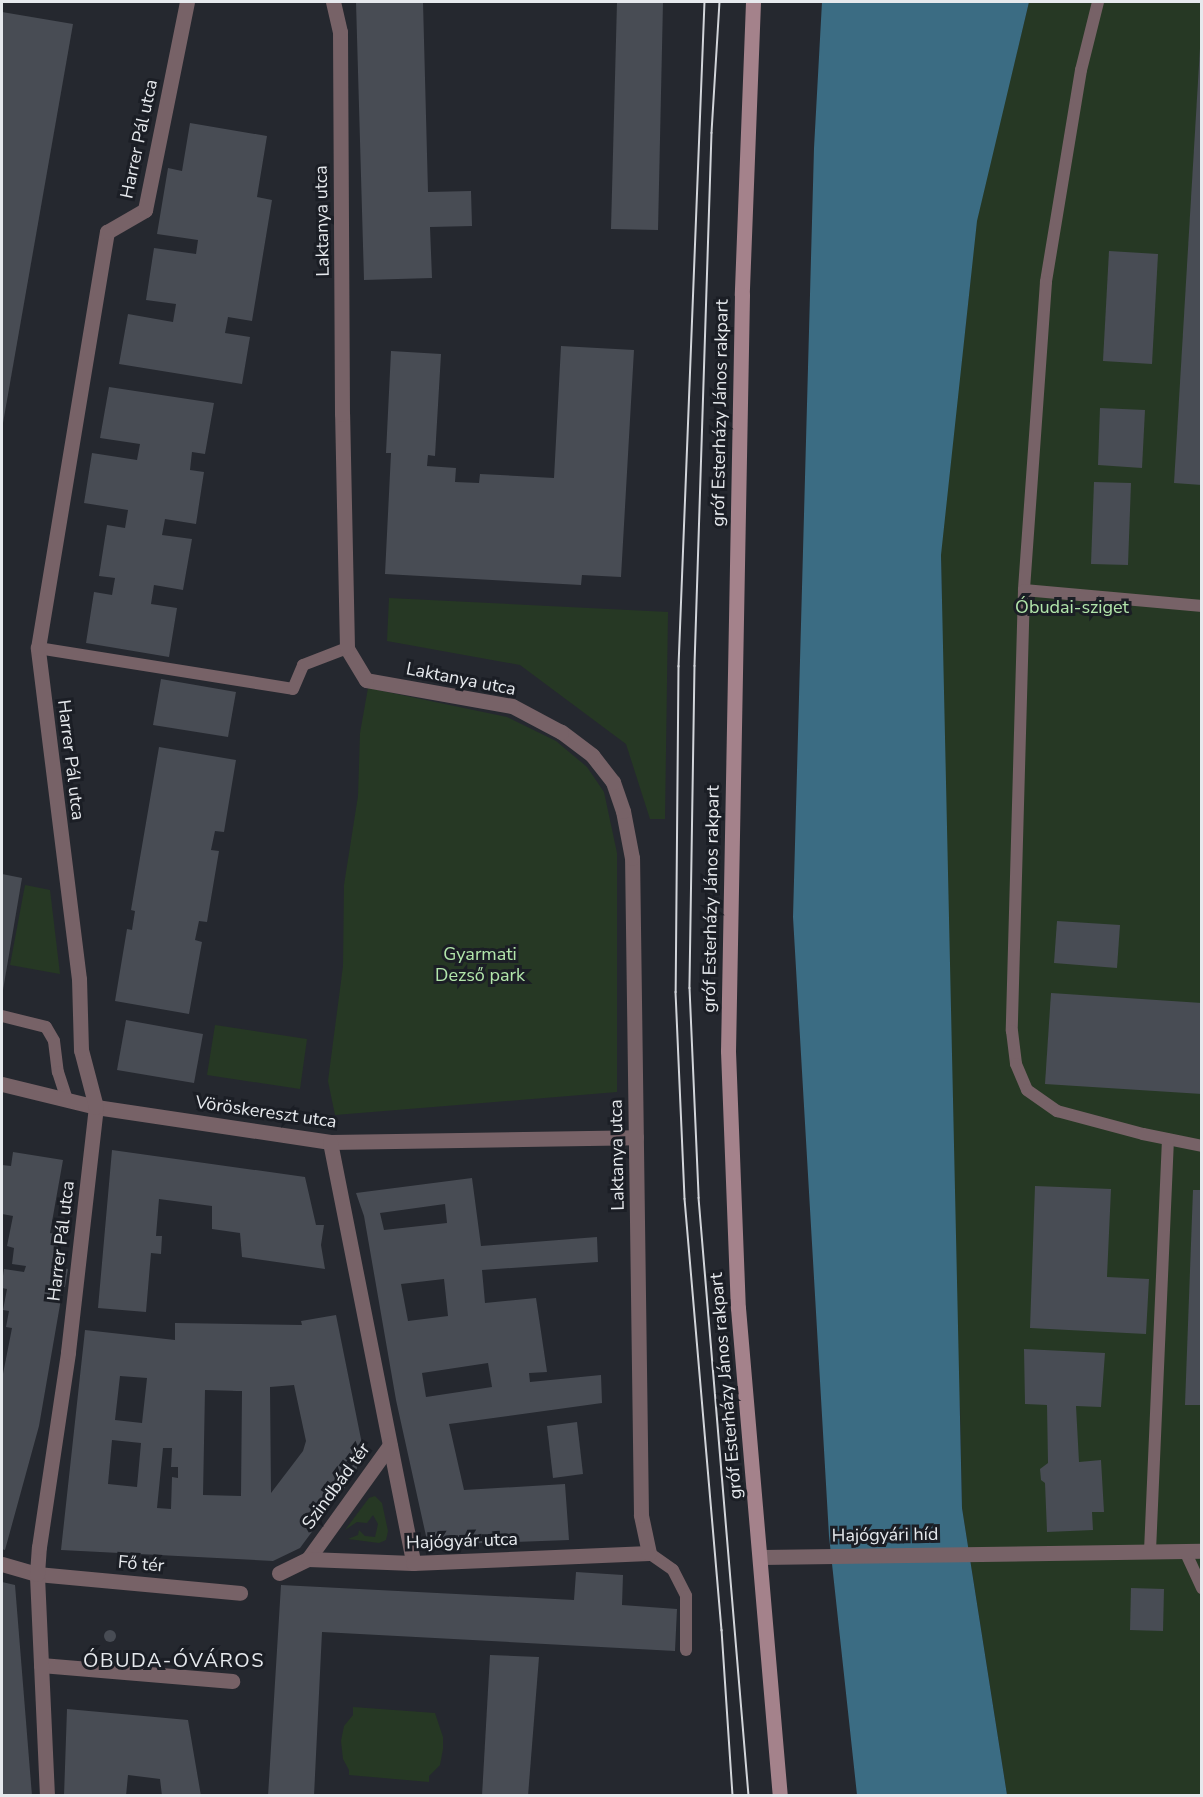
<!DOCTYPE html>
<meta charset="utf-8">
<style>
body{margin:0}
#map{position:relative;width:1203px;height:1797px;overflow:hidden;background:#25282f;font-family:"Nunito Sans",sans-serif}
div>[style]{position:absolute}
.green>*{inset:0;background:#263824}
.water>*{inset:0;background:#3b6c83}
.building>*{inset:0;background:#484c54}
.round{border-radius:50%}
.lane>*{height:12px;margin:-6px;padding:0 6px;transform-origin:6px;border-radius:6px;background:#776267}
.street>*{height:15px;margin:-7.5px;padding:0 7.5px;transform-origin:7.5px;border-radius:7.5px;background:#776267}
.secondary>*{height:15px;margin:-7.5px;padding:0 7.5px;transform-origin:7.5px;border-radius:7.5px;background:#a4828b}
.tram>*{height:1.5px;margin:-0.75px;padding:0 0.75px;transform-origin:0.75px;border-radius:0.75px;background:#d2d5da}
span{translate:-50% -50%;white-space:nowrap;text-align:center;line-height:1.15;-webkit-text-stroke:6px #1b1e25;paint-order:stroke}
.street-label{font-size:18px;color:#e6e9ed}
.park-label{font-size:18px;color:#b2e6ab}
.neighbourhood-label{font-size:20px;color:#e6e9ed;letter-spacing:1.5px}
.frame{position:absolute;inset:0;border:3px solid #e6e9ed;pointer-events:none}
</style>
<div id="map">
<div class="green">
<div style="clip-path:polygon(1029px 2px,1201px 2px,1201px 1795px,1007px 1795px,962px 1508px,960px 1406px,951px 1369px,941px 555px,942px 380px,965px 331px,971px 275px,965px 219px,1011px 76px)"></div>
<div style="clip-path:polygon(389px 598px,668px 612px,665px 819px,650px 819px,626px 744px,520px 665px,387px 641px)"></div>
<div style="clip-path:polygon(368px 688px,507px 717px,556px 741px,587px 767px,604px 792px,617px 853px,617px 1092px,335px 1115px,328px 1081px,343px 966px,344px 885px,358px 796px,360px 733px)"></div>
<div style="clip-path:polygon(25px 885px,50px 890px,60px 974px,10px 965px)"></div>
<div style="clip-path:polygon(215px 1025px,307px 1039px,300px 1089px,207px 1075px)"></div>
<div style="clip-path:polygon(375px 1496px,382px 1503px,388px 1531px,386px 1540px,379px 1543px,348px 1539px,358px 1535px,359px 1530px,365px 1536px,375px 1537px,378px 1524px,373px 1515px,367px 1523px,357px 1522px,345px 1530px,369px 1498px)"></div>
<div style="clip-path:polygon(353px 1707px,435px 1713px,443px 1737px,443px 1749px,440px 1765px,429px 1776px,429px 1782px,349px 1775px,349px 1770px,343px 1759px,341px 1741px,344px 1726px,353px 1715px)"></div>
</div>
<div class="water">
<div style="clip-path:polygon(822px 2px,1029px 2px,977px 221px,941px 555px,962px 1508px,1007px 1795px,857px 1795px,829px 1536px,793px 917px,814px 148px)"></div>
</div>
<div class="building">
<div style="clip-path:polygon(356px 2px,423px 2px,428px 192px,471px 191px,472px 226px,430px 227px,432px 278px,364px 280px)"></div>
<div style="clip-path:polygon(617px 2px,663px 2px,658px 230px,611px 229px)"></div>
<div style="clip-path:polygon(2px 12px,73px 24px,3px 423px,2px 423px)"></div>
<div style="clip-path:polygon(1200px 48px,1202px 48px,1202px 485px,1174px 483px)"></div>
<div style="clip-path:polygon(190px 123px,267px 136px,257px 197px,272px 200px,252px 321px,228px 317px,225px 333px,250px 337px,242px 384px,119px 364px,128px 314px,173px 322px,176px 304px,146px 300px,154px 248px,196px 254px,198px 240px,157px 234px,168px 168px,182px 171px)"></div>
<div style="clip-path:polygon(1109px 251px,1158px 254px,1152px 364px,1103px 361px)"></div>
<div style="clip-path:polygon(561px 346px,634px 350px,621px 577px,582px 575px,581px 585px,385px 574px,391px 453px,386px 453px,391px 351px,441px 354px,435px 456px,428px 455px,427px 466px,456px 468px,455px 482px,479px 483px,480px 474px,554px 478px)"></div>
<div style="clip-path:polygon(109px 387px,214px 403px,205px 454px,192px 452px,190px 470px,204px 472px,196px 524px,165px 519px,162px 535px,192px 539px,183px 590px,154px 585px,151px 604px,177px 608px,169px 657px,86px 643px,94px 592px,112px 595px,115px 578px,99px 576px,107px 525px,125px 528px,128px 510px,84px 503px,92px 453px,137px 460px,140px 444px,100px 438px)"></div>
<div style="clip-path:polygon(1100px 408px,1145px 410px,1142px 468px,1098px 465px)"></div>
<div style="clip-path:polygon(1094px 482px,1131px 483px,1128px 565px,1091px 564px)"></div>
<div style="clip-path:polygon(161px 679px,236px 692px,228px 737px,153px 725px)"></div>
<div style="clip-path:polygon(159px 747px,236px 760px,224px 832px,215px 831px,211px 850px,219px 851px,207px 922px,199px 921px,195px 940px,202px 942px,189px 1014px,115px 1001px,127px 929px,132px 930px,135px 911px,131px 910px)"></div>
<div style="clip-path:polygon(2px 874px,22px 878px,3px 990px,2px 990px)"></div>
<div style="clip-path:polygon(1057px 921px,1120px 925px,1117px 968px,1054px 963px)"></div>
<div style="clip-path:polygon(1051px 993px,1202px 1003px,1202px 1094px,1045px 1084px)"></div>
<div style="clip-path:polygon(126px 1020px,203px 1034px,194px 1083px,117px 1070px)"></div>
<div style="clip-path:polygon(112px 1150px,305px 1177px,316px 1225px,324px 1225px,321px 1245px,325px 1269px,242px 1257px,240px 1233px,212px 1229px,212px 1206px,159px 1199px,156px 1236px,162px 1236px,161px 1254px,151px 1253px,146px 1312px,98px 1308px)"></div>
<div style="clip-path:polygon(13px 1152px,63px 1160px,50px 1233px,60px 1235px,57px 1251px,62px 1251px,59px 1267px,68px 1269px,65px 1287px,53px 1285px,51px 1297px,61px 1299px,39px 1426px,5px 1550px,2px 1549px,2px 1379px,12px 1328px,6px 1327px,9px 1311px,3px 1310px,7px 1289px,2px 1288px,2px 1283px,4px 1269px,24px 1272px,26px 1266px,12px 1264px,14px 1248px,7px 1246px,13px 1216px,2px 1214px,2px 1165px,11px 1166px)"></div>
<div style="clip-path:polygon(evenodd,472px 1178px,481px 1246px,597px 1237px,598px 1262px,482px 1270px,485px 1303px,536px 1298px,547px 1372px,529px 1373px,530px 1382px,601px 1375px,602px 1403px,449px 1424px,464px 1490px,565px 1484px,569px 1540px,428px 1545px,396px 1400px,364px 1216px,356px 1193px,472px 1178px,445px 1204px,447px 1223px,384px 1230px,380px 1213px,445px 1204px,472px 1178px,444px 1279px,448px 1316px,408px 1321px,401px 1284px,444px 1279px,472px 1178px,488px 1363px,492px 1387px,426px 1397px,422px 1373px,488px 1363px)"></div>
<div style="clip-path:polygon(1035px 1186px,1111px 1189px,1107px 1277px,1149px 1279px,1146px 1334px,1030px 1328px)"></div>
<div style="clip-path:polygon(1193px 1190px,1202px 1190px,1202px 1405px,1185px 1405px)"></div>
<div style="clip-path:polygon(evenodd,336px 1315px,362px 1444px,356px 1472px,300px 1548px,273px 1561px,61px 1550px,85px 1330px,175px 1340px,175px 1323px,302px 1325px,301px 1321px,336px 1315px,120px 1376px,147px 1378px,142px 1423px,115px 1420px,120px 1376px,336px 1315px,294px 1385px,306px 1441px,303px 1451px,271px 1493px,270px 1387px,294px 1385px,336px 1315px,205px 1390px,242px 1391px,241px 1496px,203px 1495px,205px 1390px,336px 1315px,112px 1440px,141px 1443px,137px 1487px,108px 1484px,112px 1440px,336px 1315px,163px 1448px,172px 1448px,171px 1467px,178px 1467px,178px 1478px,172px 1477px,171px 1509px,157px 1508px,163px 1448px)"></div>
<div style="clip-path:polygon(1024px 1349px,1105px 1353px,1101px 1407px,1076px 1406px,1079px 1462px,1101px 1460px,1104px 1512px,1092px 1512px,1093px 1530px,1047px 1532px,1045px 1483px,1041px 1480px,1040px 1469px,1048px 1463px,1047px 1405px,1025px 1404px)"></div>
<div style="clip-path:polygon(577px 1422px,583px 1474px,553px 1478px,547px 1426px)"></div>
<div style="clip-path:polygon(576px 1572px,623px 1575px,622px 1605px,677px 1609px,675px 1651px,322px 1632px,314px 1796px,268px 1796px,281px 1585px,574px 1600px)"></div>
<div style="clip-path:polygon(2px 1582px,15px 1585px,32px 1796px,2px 1796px)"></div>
<div style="clip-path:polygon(1131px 1588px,1164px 1589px,1163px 1631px,1130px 1630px)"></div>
<div class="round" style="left:104px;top:1630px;width:12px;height:12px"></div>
<div style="clip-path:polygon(490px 1655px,539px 1657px,528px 1796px,482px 1796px)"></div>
<div style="clip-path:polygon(67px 1709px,188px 1720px,201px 1796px,162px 1796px,160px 1779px,128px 1775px,126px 1796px,64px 1796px)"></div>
</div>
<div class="lane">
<div style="left:1098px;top:2px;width:70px;rotate:104deg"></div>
<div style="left:1081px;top:70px;width:215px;rotate:99.4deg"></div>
<div style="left:1046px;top:282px;width:309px;rotate:94.1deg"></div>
<div style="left:1024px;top:590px;width:441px;rotate:91.6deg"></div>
<div style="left:1012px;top:1031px;width:33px;rotate:83deg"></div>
<div style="left:1016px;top:1064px;width:28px;rotate:67deg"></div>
<div style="left:1027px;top:1090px;width:37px;rotate:35deg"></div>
<div style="left:1057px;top:1111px;width:89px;rotate:15deg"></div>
<div style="left:1143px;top:1134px;width:60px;rotate:11.5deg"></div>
<div style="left:1024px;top:590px;width:179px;rotate:5.1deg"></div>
<div style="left:38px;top:648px;width:258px;rotate:9.1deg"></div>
<div style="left:293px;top:689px;width:26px;rotate:-67deg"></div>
<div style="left:303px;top:665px;width:47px;rotate:-21.1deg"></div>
<div style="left:2px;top:1016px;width:45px;rotate:14deg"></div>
<div style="left:46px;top:1027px;width:16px;rotate:60deg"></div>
<div style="left:54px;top:1041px;width:31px;rotate:83deg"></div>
<div style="left:58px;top:1072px;width:29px;rotate:72deg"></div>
<div style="left:1150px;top:1551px;width:412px;rotate:-87.5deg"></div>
<div style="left:1185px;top:1551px;width:41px;rotate:65.3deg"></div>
<div style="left:649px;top:1553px;width:29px;rotate:35deg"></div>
<div style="left:673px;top:1570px;width:29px;rotate:63deg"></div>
<div style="left:686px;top:1596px;width:54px;rotate:90deg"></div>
</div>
<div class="street">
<div style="left:2px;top:1084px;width:97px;rotate:13.7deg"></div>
<div style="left:96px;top:1107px;width:237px;rotate:8.5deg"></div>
<div style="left:330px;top:1142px;width:306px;rotate:-0.9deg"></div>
<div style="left:330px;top:1142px;width:429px;rotate:78.8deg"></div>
<div style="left:761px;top:1557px;width:441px;rotate:-0.8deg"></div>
<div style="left:308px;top:1559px;width:140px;rotate:-54.3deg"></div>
<div style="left:2px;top:1564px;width:36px;rotate:16deg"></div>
<div style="left:37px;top:1574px;width:204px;rotate:5.3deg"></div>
<div style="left:279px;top:1573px;width:32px;rotate:-26deg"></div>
<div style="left:308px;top:1559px;width:105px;rotate:2.2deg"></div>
<div style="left:413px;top:1563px;width:236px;rotate:-2.4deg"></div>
<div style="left:649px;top:1553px;width:39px;rotate:-102deg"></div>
<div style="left:641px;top:1515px;width:657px;rotate:-90.78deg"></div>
<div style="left:632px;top:858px;width:48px;rotate:-100.8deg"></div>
<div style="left:623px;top:811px;width:31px;rotate:-109deg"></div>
<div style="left:613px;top:782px;width:34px;rotate:-128deg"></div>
<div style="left:592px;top:755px;width:39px;rotate:-143deg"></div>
<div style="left:561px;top:732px;width:55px;rotate:-152deg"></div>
<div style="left:512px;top:706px;width:148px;rotate:-169.9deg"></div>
<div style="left:366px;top:680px;width:37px;rotate:-121deg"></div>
<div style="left:347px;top:648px;width:234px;rotate:-91.2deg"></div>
<div style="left:342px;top:414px;width:382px;rotate:-90.3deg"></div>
<div style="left:340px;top:32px;width:31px;rotate:-103deg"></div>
<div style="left:41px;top:1665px;width:192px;rotate:4.8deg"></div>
<div style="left:47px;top:1796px;width:222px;rotate:-92.6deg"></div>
<div style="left:37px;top:1574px;width:27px;rotate:-86deg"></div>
<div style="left:39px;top:1547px;width:197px;rotate:-81.5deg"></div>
<div style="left:68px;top:1352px;width:247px;rotate:-83.5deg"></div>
<div style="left:96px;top:1107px;width:59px;rotate:-104.7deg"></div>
<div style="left:81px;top:1050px;width:71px;rotate:-91.6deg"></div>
<div style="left:79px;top:979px;width:334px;rotate:-97.1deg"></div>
<div style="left:38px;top:648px;width:422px;rotate:-80.6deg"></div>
<div style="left:107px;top:232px;width:44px;rotate:-30.1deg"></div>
<div style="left:145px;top:210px;width:212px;rotate:-78.6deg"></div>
</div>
<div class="secondary">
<div style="left:753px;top:2px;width:293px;rotate:92.2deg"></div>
<div style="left:742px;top:295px;width:756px;rotate:91.06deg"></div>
<div style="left:728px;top:1051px;width:257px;rotate:87.8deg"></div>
<div style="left:738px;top:1308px;width:490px;rotate:85.1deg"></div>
</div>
<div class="tram">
<div style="left:705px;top:2px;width:665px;rotate:92.24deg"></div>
<div style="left:679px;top:666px;width:326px;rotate:90.5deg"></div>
<div style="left:676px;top:992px;width:207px;rotate:87.5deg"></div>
<div style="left:685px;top:1199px;width:433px;rotate:85.1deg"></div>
<div style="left:722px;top:1630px;width:166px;rotate:86.2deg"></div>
<div style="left:720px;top:2px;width:131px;rotate:93.5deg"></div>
<div style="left:712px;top:133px;width:533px;rotate:91.83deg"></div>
<div style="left:695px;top:666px;width:322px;rotate:90.9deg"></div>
<div style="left:690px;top:988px;width:210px;rotate:87.5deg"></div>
<div style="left:699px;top:1198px;width:600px;rotate:85.22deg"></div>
</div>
<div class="street-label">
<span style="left:139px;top:139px;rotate:-78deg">Harrer Pál utca</span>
<span style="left:322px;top:221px;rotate:-91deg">Laktanya utca</span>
<span style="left:720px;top:413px;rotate:-89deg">gróf Esterházy János rakpart</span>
<span style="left:461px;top:679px;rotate:11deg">Laktanya utca</span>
<span style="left:71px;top:760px;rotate:83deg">Harrer Pál utca</span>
<span style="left:711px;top:899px;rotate:-89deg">gróf Esterházy János rakpart</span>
<span style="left:266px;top:1112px;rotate:8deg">Vöröskereszt utca</span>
<span style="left:617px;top:1155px;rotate:-91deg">Laktanya utca</span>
<span style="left:61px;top:1241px;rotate:-83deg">Harrer Pál utca</span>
<span style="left:726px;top:1386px;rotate:-95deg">gróf Esterházy János rakpart</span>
<span style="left:336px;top:1486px;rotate:-54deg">Szindbád tér</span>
<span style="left:885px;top:1535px;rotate:-1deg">Hajógyári híd</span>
<span style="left:462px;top:1541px;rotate:-2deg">Hajógyár utca</span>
<span style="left:141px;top:1564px;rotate:5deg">Fő tér</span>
</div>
<div class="park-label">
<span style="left:1072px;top:607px">Óbudai-sziget</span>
<span style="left:480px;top:965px">Gyarmati<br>Dezső park</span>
</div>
<div class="neighbourhood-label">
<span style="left:174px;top:1660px">ÓBUDA-ÓVÁROS</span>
</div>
<div class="frame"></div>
</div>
